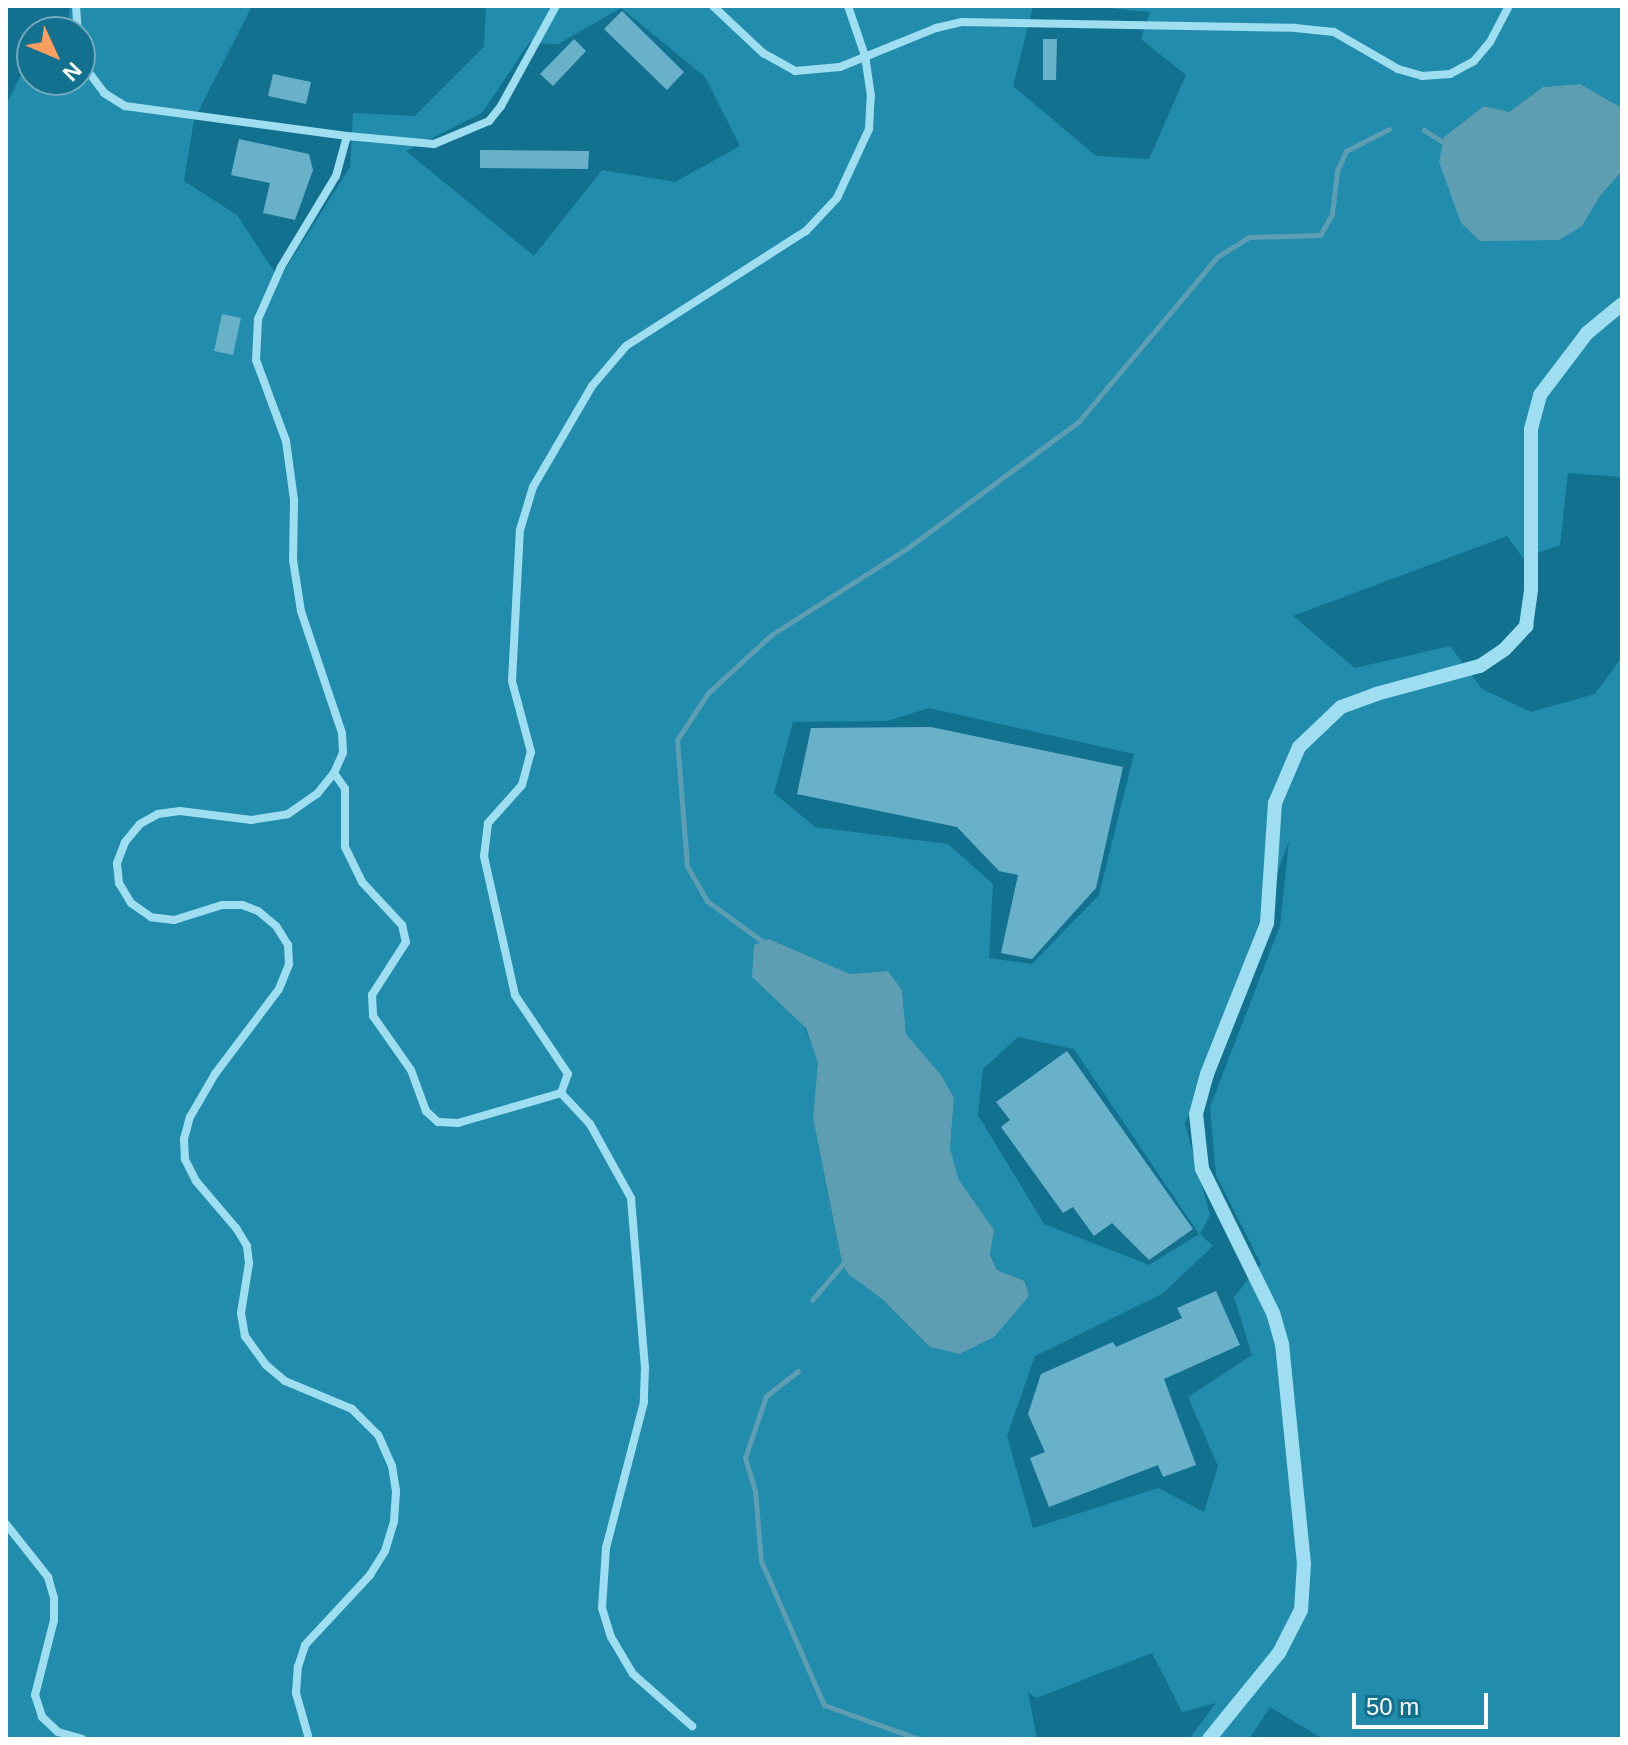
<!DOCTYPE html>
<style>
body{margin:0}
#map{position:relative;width:1628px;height:1745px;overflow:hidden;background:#137190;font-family:Arial,sans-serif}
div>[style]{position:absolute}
.green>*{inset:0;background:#228cad}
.water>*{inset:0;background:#5d9eb3}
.stream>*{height:5px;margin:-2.5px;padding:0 2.5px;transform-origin:2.5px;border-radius:2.5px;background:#5d9eb3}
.building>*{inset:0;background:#68b1c9}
.minor>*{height:8px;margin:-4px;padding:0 4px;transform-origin:4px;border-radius:4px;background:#9fdef1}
.tertiary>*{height:14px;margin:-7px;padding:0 7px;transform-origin:7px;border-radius:7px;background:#9fdef1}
span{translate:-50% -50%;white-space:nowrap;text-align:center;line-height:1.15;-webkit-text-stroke:8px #137190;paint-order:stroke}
.frame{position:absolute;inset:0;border:8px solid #fff;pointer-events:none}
.north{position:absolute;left:16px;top:16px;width:80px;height:80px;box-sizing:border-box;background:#137190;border:2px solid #71aabc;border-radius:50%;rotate:134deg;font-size:22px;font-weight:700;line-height:32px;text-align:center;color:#fff}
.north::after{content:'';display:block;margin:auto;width:28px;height:36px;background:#ff9e5f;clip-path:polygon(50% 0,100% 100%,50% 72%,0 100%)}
.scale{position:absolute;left:1352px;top:1693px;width:136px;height:36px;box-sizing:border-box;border:4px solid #fff;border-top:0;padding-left:10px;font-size:24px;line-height:28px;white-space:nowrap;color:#fff;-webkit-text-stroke:6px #137190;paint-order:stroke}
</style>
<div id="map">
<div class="green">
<div style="clip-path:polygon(evenodd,70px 6px,252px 6px,194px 120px,184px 181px,237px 215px,279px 279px,350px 167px,353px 113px,415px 116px,484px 47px,486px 6px,1033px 6px,1013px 86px,1096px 156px,1149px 159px,1186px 75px,1141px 39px,1150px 12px,1085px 6px,1622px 6px,1622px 108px,1580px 84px,1543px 87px,1509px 112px,1484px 106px,1444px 137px,1582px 226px,1600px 196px,1622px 171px,1622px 477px,1568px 473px,1560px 545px,1523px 558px,1507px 536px,1293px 616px,1355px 668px,1450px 646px,1482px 689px,1531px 712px,1595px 694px,1622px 657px,1622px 1739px,1323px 1739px,1270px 1707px,1249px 1739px,1189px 1739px,1216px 1703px,1182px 1712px,1152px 1653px,1036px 1698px,1028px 1692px,1037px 1739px,6px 1739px,6px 105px,32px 53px,32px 80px,80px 80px,80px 32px,66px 32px,70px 6px,621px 8px,705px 77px,740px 146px,675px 182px,602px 170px,534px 256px,406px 151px,482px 113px,529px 43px,558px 44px,621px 8px,70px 6px,929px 708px,1134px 754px,1099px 895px,1032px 964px,989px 958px,993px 884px,948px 844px,815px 827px,774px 793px,793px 722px,887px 721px,929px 708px,70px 6px,1289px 841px,1280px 926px,1210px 1107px,1216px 1175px,1261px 1264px,1234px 1297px,1252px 1355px,1188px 1397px,1218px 1466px,1204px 1512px,1158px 1488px,1033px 1528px,1007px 1436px,1035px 1356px,1162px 1294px,1213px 1246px,1200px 1234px,1210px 1215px,1185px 1124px,1289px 841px,70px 6px,769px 939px,850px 974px,888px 971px,902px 990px,906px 1034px,941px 1075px,954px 1098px,950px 1149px,959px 1180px,994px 1230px,990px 1255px,997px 1270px,1026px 1281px,1029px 1297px,930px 1347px,882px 1299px,848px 1274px,842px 1264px,813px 1118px,819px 1063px,769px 939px,70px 6px,1018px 1037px,1074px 1049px,1199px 1234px,1149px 1265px,1044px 1224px,978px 1115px,983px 1069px,1018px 1037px)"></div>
</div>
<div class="water">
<div style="clip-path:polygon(1580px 84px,1622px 108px,1622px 171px,1600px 196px,1582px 226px,1559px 240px,1480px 241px,1461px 223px,1439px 162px,1444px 137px,1484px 106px,1509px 112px,1543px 87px)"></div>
<div style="clip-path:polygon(769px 939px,850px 974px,888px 971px,902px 990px,906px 1034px,941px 1075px,954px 1098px,950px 1149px,959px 1180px,994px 1230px,990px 1255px,997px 1270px,1025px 1281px,1029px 1296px,994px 1337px,960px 1354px,930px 1347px,882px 1299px,848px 1274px,842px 1263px,813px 1118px,818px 1063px,806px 1028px,752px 977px,754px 945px)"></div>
</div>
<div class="stream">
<div style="left:1424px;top:130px;width:27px;rotate:33deg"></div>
<div style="left:766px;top:944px;width:73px;rotate:-143.9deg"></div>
<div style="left:707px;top:901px;width:40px;rotate:-119.7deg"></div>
<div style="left:687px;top:866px;width:126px;rotate:-94.5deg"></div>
<div style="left:677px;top:740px;width:56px;rotate:-56.6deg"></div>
<div style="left:708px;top:693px;width:86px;rotate:-42.6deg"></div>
<div style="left:771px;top:635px;width:164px;rotate:-32.5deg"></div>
<div style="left:909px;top:547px;width:212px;rotate:-36.5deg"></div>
<div style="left:1079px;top:421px;width:214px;rotate:-49.9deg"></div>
<div style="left:1217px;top:257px;width:38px;rotate:-32deg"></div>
<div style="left:1249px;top:237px;width:71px;rotate:-1.6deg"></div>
<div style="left:1320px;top:235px;width:24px;rotate:-60deg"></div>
<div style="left:1332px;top:214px;width:43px;rotate:-83.4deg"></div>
<div style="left:1337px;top:171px;width:22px;rotate:-66deg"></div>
<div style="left:1346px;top:151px;width:48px;rotate:-27.1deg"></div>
<div style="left:812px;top:1300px;width:52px;rotate:-49.6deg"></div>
<div style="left:798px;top:1371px;width:41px;rotate:142deg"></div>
<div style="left:766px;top:1396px;width:65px;rotate:108.7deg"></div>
<div style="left:745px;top:1458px;width:34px;rotate:73deg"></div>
<div style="left:755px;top:1490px;width:71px;rotate:85.2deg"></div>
<div style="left:761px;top:1561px;width:157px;rotate:66.4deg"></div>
<div style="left:824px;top:1705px;width:101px;rotate:19.7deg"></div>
</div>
<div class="building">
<div style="clip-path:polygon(622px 11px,684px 72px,667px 90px,604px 29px)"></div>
<div style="clip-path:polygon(574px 39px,586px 51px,553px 86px,540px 74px)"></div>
<div style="clip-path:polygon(1043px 39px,1057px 39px,1056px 80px,1043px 80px)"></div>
<div style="clip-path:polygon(273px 74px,311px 82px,306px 104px,268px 96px)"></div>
<div style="clip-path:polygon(239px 139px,309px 154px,313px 170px,295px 220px,263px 213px,270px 183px,231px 175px)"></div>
<div style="clip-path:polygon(480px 150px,589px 151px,588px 169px,480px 168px)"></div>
<div style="clip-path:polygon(222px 314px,241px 318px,233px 355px,214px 351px)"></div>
<div style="clip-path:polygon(931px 727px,1123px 767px,1096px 888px,1032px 959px,1001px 953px,1018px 875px,999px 871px,957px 827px,797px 794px,811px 728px)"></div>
<div style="clip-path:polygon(1067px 1051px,1193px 1229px,1149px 1260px,1112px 1223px,1094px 1236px,1073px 1207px,1063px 1213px,1001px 1127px,1010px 1120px,996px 1102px)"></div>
<div style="clip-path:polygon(1216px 1291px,1240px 1345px,1164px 1379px,1196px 1465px,1163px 1477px,1158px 1465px,1049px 1507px,1030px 1458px,1045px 1452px,1028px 1414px,1041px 1374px,1113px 1342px,1116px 1347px,1182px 1318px,1177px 1308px)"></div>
</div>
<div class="minor">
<div style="left:76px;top:6px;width:26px;rotate:86deg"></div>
<div style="left:713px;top:6px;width:69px;rotate:43.2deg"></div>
<div style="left:763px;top:53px;width:37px;rotate:29deg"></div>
<div style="left:795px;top:71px;width:45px;rotate:-5.1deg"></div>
<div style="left:840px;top:67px;width:104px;rotate:-22.1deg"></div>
<div style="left:936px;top:28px;width:27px;rotate:-13deg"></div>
<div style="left:962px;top:22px;width:333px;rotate:1deg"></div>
<div style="left:1295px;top:28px;width:39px;rotate:6deg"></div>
<div style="left:1334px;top:32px;width:74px;rotate:30deg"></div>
<div style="left:1398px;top:69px;width:25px;rotate:16deg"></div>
<div style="left:1422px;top:76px;width:28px;rotate:-4deg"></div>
<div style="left:1450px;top:74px;width:27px;rotate:-28deg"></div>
<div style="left:1474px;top:61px;width:25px;rotate:-50deg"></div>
<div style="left:1490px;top:42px;width:41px;rotate:-62.2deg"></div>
<div style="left:80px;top:50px;width:12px;rotate:85deg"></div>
<div style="left:81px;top:62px;width:39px;rotate:53deg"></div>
<div style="left:104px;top:93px;width:25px;rotate:32deg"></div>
<div style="left:125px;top:106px;width:224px;rotate:7.7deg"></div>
<div style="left:347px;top:136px;width:87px;rotate:5.3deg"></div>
<div style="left:434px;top:144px;width:60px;rotate:-22.7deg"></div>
<div style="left:489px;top:121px;width:19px;rotate:-51deg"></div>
<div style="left:501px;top:106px;width:114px;rotate:-61.2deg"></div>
<div style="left:334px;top:773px;width:19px;rotate:55deg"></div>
<div style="left:345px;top:789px;width:58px;rotate:90deg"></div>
<div style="left:345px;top:847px;width:39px;rotate:64deg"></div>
<div style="left:362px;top:882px;width:59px;rotate:47.1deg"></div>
<div style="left:402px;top:925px;width:17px;rotate:77deg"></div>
<div style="left:406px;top:942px;width:63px;rotate:122.7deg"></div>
<div style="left:372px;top:995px;width:21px;rotate:87deg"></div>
<div style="left:373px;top:1016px;width:66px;rotate:54.9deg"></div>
<div style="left:411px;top:1070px;width:44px;rotate:69.9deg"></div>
<div style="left:426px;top:1111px;width:16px;rotate:43deg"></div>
<div style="left:438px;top:1122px;width:20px;rotate:3deg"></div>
<div style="left:458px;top:1123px;width:107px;rotate:-16.2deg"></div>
<div style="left:561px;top:1093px;width:20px;rotate:-70deg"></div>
<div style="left:568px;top:1074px;width:95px;rotate:-123.9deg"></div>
<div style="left:515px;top:995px;width:142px;rotate:-102.6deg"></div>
<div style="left:484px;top:856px;width:33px;rotate:-83deg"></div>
<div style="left:488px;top:823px;width:51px;rotate:-48.2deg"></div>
<div style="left:522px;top:785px;width:34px;rotate:-75deg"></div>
<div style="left:531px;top:752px;width:73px;rotate:-105deg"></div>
<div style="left:512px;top:681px;width:151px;rotate:-87deg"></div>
<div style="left:520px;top:530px;width:45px;rotate:-73.2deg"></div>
<div style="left:533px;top:487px;width:117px;rotate:-59.7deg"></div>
<div style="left:592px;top:386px;width:52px;rotate:-49.6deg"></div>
<div style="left:626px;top:346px;width:214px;rotate:-32.6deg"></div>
<div style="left:806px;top:231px;width:45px;rotate:-46.8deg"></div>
<div style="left:837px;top:198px;width:76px;rotate:-65.1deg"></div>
<div style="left:869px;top:129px;width:33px;rotate:-87deg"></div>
<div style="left:871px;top:96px;width:40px;rotate:-98.5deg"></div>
<div style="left:865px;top:56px;width:53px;rotate:-108.8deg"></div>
<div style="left:561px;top:1093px;width:42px;rotate:46.9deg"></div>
<div style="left:590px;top:1124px;width:85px;rotate:61deg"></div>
<div style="left:631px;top:1198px;width:170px;rotate:85.3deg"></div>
<div style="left:645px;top:1367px;width:35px;rotate:92deg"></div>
<div style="left:644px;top:1402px;width:151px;rotate:104.6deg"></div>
<div style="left:606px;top:1548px;width:60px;rotate:93.8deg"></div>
<div style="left:602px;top:1608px;width:30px;rotate:73deg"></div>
<div style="left:611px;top:1637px;width:43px;rotate:59.3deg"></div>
<div style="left:633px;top:1674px;width:79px;rotate:41.4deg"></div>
<div style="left:6px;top:1524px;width:68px;rotate:51.6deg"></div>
<div style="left:48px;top:1577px;width:22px;rotate:74deg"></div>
<div style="left:54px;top:1598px;width:22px;rotate:90deg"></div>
<div style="left:54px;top:1620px;width:77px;rotate:104.2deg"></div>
<div style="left:35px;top:1695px;width:23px;rotate:72deg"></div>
<div style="left:42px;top:1717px;width:22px;rotate:43deg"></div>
<div style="left:58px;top:1732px;width:25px;rotate:16deg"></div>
<div style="left:309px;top:1739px;width:48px;rotate:-105.8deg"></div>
<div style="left:296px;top:1693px;width:26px;rotate:-86deg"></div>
<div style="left:298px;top:1667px;width:23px;rotate:-72deg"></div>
<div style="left:305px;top:1645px;width:96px;rotate:-47.1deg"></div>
<div style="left:370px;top:1575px;width:28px;rotate:-58deg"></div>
<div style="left:385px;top:1551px;width:31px;rotate:-73deg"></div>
<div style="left:394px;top:1521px;width:30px;rotate:-86deg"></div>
<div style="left:396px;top:1491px;width:25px;rotate:-99deg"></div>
<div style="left:392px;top:1466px;width:34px;rotate:-114deg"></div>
<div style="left:378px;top:1435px;width:37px;rotate:-135deg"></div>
<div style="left:352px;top:1409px;width:73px;rotate:-157.3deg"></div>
<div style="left:285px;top:1381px;width:25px;rotate:-140deg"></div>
<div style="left:266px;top:1365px;width:36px;rotate:-126deg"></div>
<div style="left:245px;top:1336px;width:23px;rotate:-100deg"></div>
<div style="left:241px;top:1313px;width:51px;rotate:-80.9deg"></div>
<div style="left:249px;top:1263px;width:17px;rotate:-97deg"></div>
<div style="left:247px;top:1246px;width:21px;rotate:-121deg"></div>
<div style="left:236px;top:1228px;width:62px;rotate:-130.4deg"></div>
<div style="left:196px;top:1181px;width:25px;rotate:-117deg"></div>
<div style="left:185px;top:1159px;width:20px;rotate:-93deg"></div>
<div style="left:184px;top:1139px;width:23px;rotate:-75deg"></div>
<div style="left:190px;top:1117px;width:50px;rotate:-59.8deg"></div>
<div style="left:215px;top:1074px;width:106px;rotate:-53deg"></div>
<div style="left:279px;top:989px;width:27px;rotate:-68deg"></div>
<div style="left:289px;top:964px;width:19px;rotate:-93deg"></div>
<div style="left:288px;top:945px;width:22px;rotate:-122deg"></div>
<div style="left:276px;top:926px;width:23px;rotate:-140deg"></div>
<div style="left:258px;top:911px;width:17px;rotate:-159deg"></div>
<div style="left:242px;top:905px;width:20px;rotate:180deg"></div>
<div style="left:222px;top:905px;width:50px;rotate:162.6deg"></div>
<div style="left:174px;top:920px;width:23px;rotate:-173deg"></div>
<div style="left:151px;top:917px;width:24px;rotate:-145deg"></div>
<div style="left:131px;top:903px;width:23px;rotate:-121deg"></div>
<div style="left:119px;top:883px;width:20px;rotate:-96deg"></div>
<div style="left:117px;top:863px;width:22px;rotate:-69deg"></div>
<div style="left:125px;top:842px;width:23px;rotate:-50deg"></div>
<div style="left:140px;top:824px;width:21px;rotate:-29deg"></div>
<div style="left:158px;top:814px;width:22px;rotate:-8deg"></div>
<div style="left:180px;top:811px;width:72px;rotate:7.2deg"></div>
<div style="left:251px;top:820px;width:37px;rotate:-9deg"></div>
<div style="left:288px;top:814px;width:35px;rotate:-35deg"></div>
<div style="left:317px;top:794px;width:27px;rotate:-51deg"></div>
<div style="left:334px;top:773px;width:22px;rotate:-66deg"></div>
<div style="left:343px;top:753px;width:20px;rotate:-93deg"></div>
<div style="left:342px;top:733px;width:129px;rotate:-108.6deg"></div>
<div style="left:301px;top:611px;width:52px;rotate:-98.9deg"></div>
<div style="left:293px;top:560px;width:60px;rotate:-89deg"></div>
<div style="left:294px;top:500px;width:60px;rotate:-97.7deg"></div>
<div style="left:286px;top:441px;width:86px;rotate:-110.3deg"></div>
<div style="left:256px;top:360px;width:41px;rotate:-87.2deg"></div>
<div style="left:258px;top:319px;width:57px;rotate:-66.1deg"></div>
<div style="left:281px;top:267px;width:106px;rotate:-58.9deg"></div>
<div style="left:336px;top:176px;width:41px;rotate:-74.6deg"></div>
</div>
<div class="tertiary">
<div style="left:1209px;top:1739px;width:111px;rotate:-50.9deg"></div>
<div style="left:1279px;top:1653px;width:48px;rotate:-62.9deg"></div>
<div style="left:1301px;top:1610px;width:46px;rotate:-86.3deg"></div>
<div style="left:1304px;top:1564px;width:221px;rotate:-95.7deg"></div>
<div style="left:1282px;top:1344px;width:32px;rotate:-106deg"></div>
<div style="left:1273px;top:1313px;width:161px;rotate:-116.2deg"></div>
<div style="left:1202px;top:1169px;width:55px;rotate:-96.2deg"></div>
<div style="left:1196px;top:1114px;width:41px;rotate:-74.6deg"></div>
<div style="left:1207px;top:1074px;width:162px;rotate:-68.3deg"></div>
<div style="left:1267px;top:923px;width:120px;rotate:-86.2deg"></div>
<div style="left:1275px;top:803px;width:61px;rotate:-66.8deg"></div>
<div style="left:1299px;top:747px;width:58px;rotate:-43.6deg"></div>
<div style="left:1341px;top:707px;width:37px;rotate:-20deg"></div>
<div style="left:1376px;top:694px;width:108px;rotate:-15.1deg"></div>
<div style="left:1480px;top:666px;width:29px;rotate:-34deg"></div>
<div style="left:1504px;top:650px;width:33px;rotate:-47deg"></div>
<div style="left:1526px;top:626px;width:37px;rotate:-82deg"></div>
<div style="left:1531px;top:589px;width:160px;rotate:-90deg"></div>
<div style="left:1531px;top:429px;width:35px;rotate:-75deg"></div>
<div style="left:1540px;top:395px;width:78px;rotate:-52.8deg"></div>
<div style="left:1587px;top:333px;width:45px;rotate:-39.6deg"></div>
</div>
<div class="frame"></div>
<div class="north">N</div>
<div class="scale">50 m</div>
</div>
